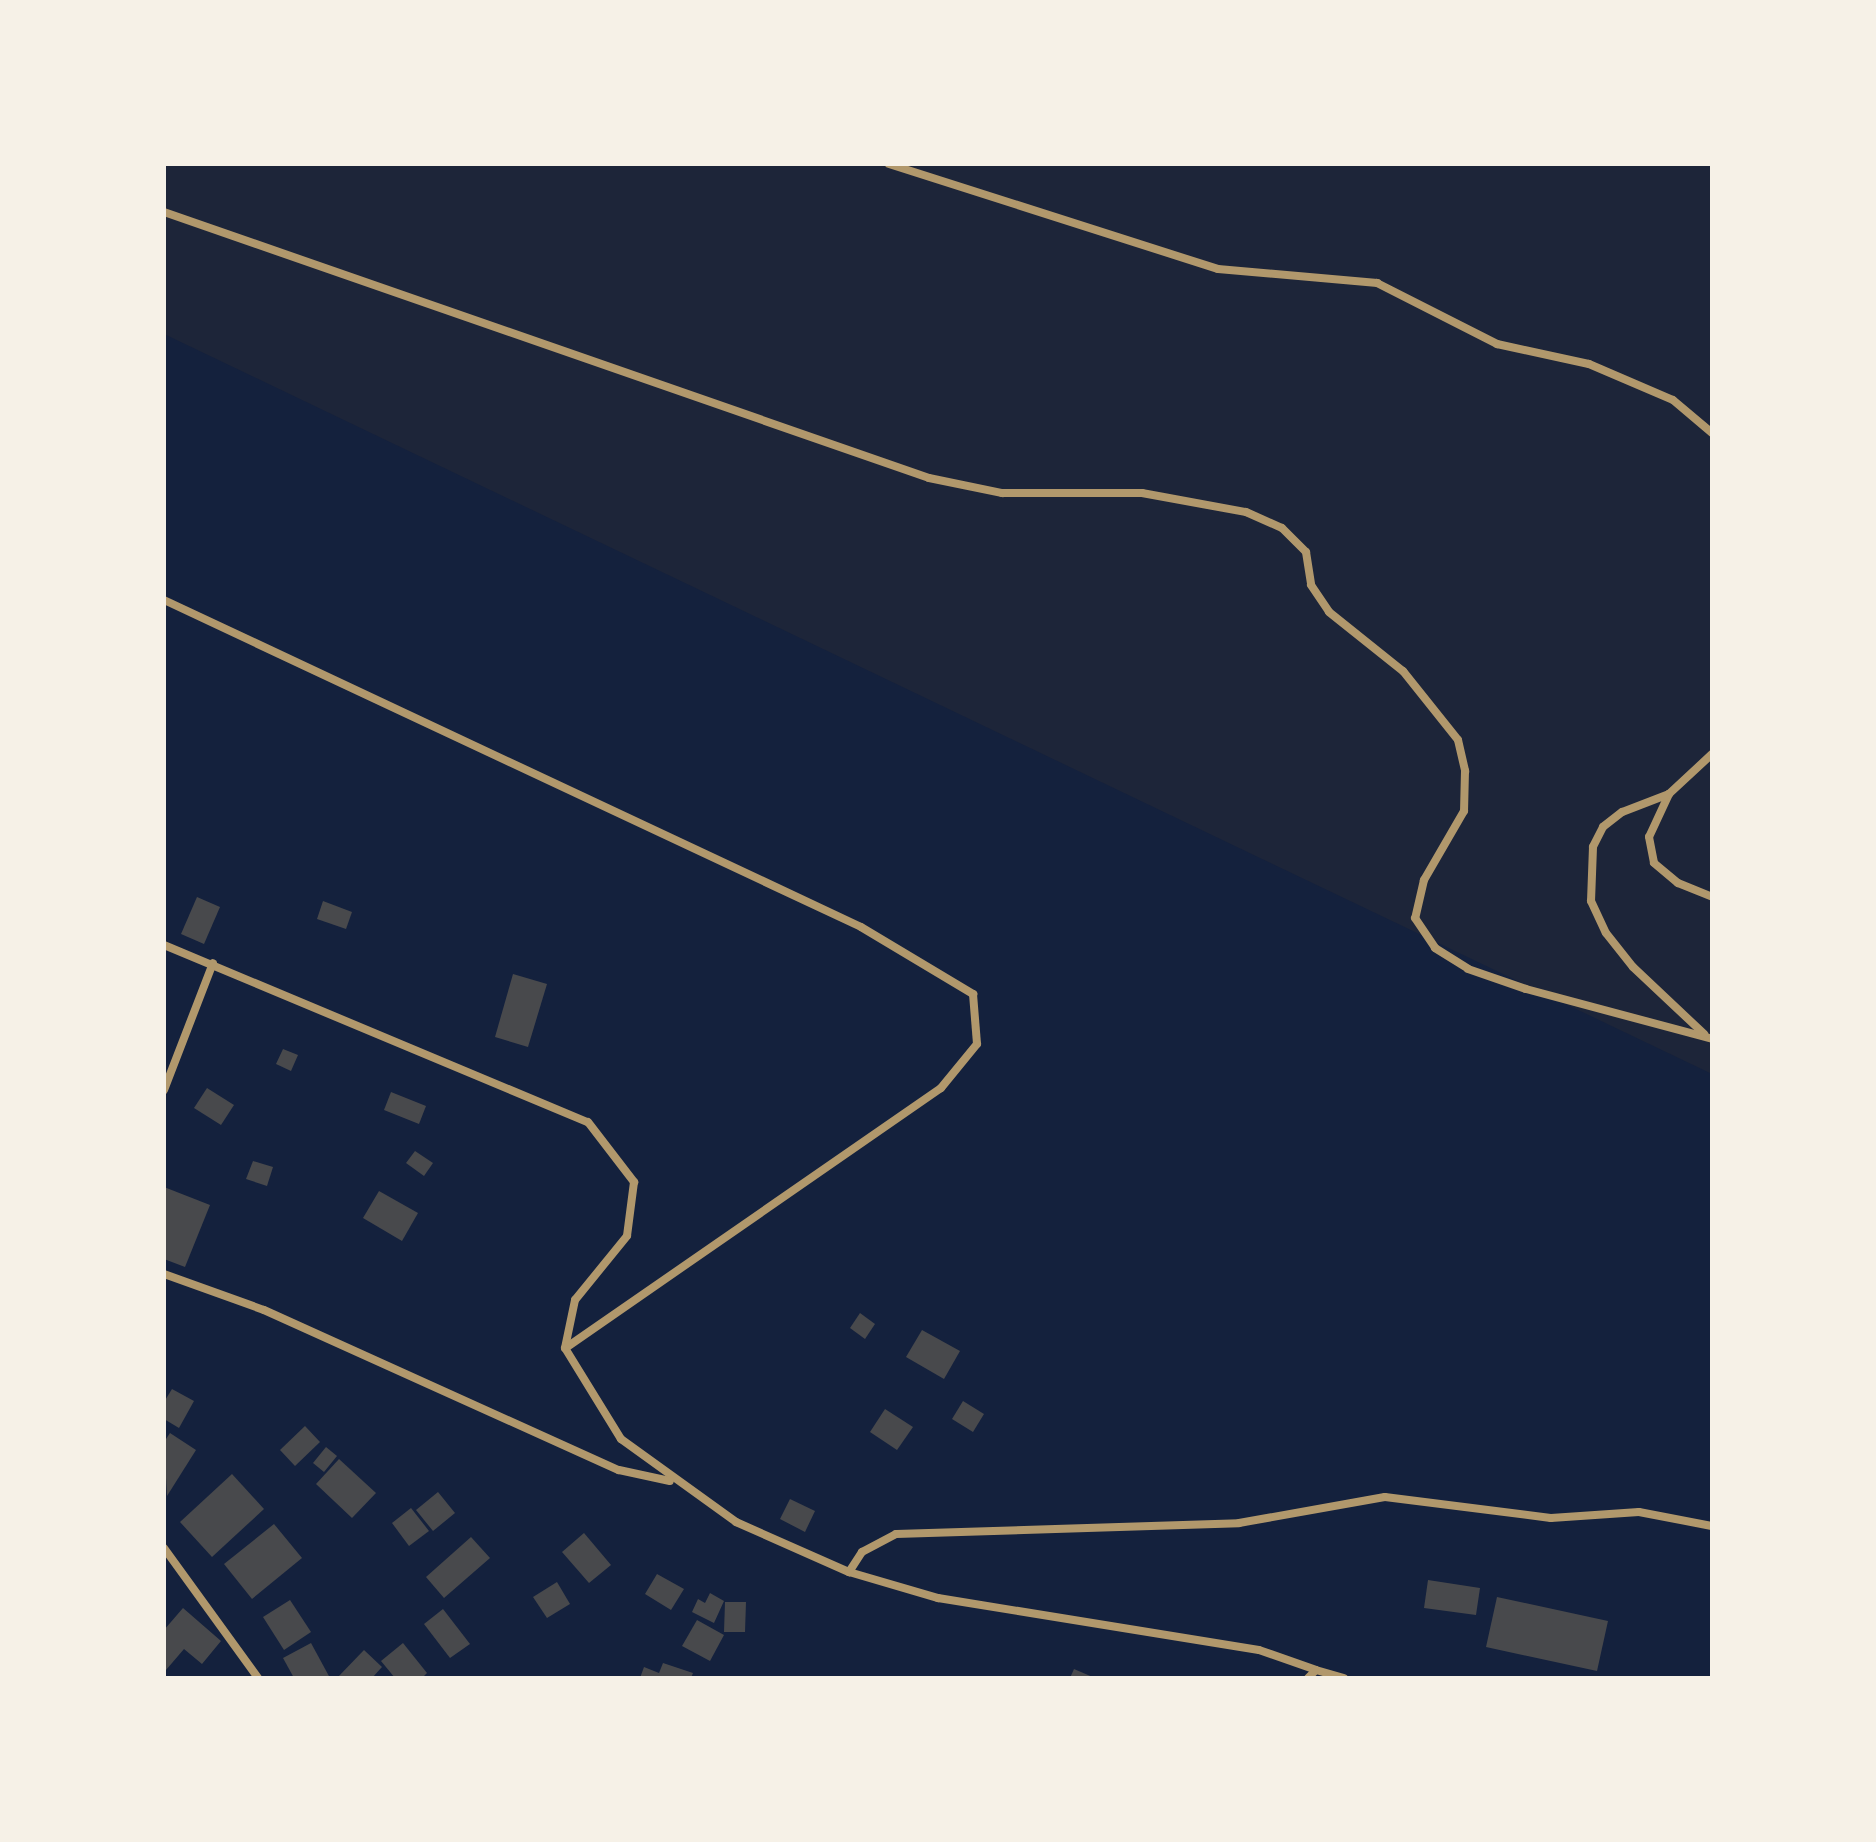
<!DOCTYPE html>
<style>
body{margin:0}
#map{position:relative;width:1876px;height:1842px;overflow:hidden;background:#14213d;font-family:Lato,sans-serif}
div>[style]{position:absolute}
.green>*{inset:0;background:#1d2539}
.building>*{inset:0;background:#48494c}
.minor>*{height:8px;margin:-4px;padding:0 4px;transform-origin:4px;border-radius:4px;background:#b1986c}
span{translate:-50% -50%;white-space:nowrap;text-align:center;line-height:1.15;-webkit-text-stroke:8px #f6f1e7;paint-order:stroke}
.frame{position:absolute;inset:0;border:166px solid #f6f1e7;pointer-events:none}
</style>
<div id="map">
<div class="green">
<div style="clip-path:polygon(164px 164px,1712px 164px,1712px 1074px,164px 334px)"></div>
</div>
<div class="building">
<div style="clip-path:polygon(197px 897px,220px 907px,204px 944px,181px 934px)"></div>
<div style="clip-path:polygon(323px 901px,352px 912px,346px 929px,317px 919px)"></div>
<div style="clip-path:polygon(513px 974px,547px 984px,528px 1047px,495px 1037px)"></div>
<div style="clip-path:polygon(283px 1049px,298px 1055px,291px 1071px,276px 1064px)"></div>
<div style="clip-path:polygon(207px 1088px,234px 1105px,221px 1125px,194px 1108px)"></div>
<div style="clip-path:polygon(391px 1092px,426px 1106px,419px 1124px,384px 1110px)"></div>
<div style="clip-path:polygon(415px 1151px,433px 1163px,424px 1176px,406px 1163px)"></div>
<div style="clip-path:polygon(253px 1161px,273px 1167px,267px 1186px,246px 1179px)"></div>
<div style="clip-path:polygon(164px 1187px,210px 1205px,185px 1267px,164px 1259px)"></div>
<div style="clip-path:polygon(379px 1191px,418px 1213px,402px 1241px,363px 1218px)"></div>
<div style="clip-path:polygon(860px 1313px,875px 1324px,865px 1339px,850px 1328px)"></div>
<div style="clip-path:polygon(922px 1330px,960px 1351px,944px 1379px,906px 1357px)"></div>
<div style="clip-path:polygon(172px 1389px,194px 1401px,179px 1428px,164px 1419px,164px 1402px)"></div>
<div style="clip-path:polygon(963px 1401px,984px 1414px,973px 1432px,952px 1419px)"></div>
<div style="clip-path:polygon(885px 1409px,913px 1427px,897px 1450px,870px 1432px)"></div>
<div style="clip-path:polygon(305px 1426px,320px 1442px,295px 1466px,280px 1450px)"></div>
<div style="clip-path:polygon(170px 1433px,196px 1450px,167px 1496px,164px 1442px)"></div>
<div style="clip-path:polygon(326px 1447px,337px 1456px,324px 1472px,313px 1463px)"></div>
<div style="clip-path:polygon(339px 1459px,376px 1493px,352px 1518px,316px 1484px)"></div>
<div style="clip-path:polygon(232px 1474px,264px 1509px,212px 1557px,180px 1522px)"></div>
<div style="clip-path:polygon(438px 1492px,455px 1513px,433px 1531px,416px 1510px)"></div>
<div style="clip-path:polygon(790px 1499px,815px 1511px,805px 1532px,780px 1519px)"></div>
<div style="clip-path:polygon(411px 1508px,429px 1531px,409px 1546px,392px 1523px)"></div>
<div style="clip-path:polygon(274px 1524px,302px 1558px,252px 1599px,224px 1564px)"></div>
<div style="clip-path:polygon(584px 1533px,611px 1565px,589px 1583px,562px 1552px)"></div>
<div style="clip-path:polygon(471px 1537px,490px 1558px,444px 1598px,426px 1577px)"></div>
<div style="clip-path:polygon(657px 1574px,684px 1589px,671px 1610px,645px 1594px)"></div>
<div style="clip-path:polygon(1428px 1580px,1480px 1588px,1476px 1615px,1424px 1608px)"></div>
<div style="clip-path:polygon(557px 1582px,570px 1604px,547px 1618px,533px 1597px)"></div>
<div style="clip-path:polygon(710px 1593px,724px 1601px,714px 1623px,692px 1612px,698px 1599px,705px 1603px)"></div>
<div style="clip-path:polygon(1497px 1597px,1608px 1621px,1597px 1671px,1486px 1647px)"></div>
<div style="clip-path:polygon(290px 1600px,311px 1632px,284px 1650px,263px 1617px)"></div>
<div style="clip-path:polygon(725px 1602px,746px 1602px,745px 1632px,724px 1632px)"></div>
<div style="clip-path:polygon(183px 1608px,221px 1641px,202px 1664px,184px 1649px,166px 1670px,164px 1630px)"></div>
<div style="clip-path:polygon(443px 1609px,470px 1644px,450px 1658px,424px 1624px)"></div>
<div style="clip-path:polygon(697px 1620px,724px 1635px,710px 1661px,682px 1646px)"></div>
<div style="clip-path:polygon(311px 1643px,330px 1678px,294px 1678px,283px 1658px)"></div>
<div style="clip-path:polygon(403px 1643px,427px 1673px,422px 1678px,395px 1678px,381px 1661px)"></div>
<div style="clip-path:polygon(364px 1650px,382px 1667px,372px 1678px,337px 1678px)"></div>
<div style="clip-path:polygon(663px 1663px,693px 1673px,691px 1678px,640px 1678px,644px 1667px,659px 1673px)"></div>
<div style="clip-path:polygon(1074px 1669px,1095px 1678px,1070px 1678px)"></div>
</div>
<div class="minor">
<div style="left:889px;top:164px;width:345px;rotate:17.7deg"></div>
<div style="left:1218px;top:269px;width:160px;rotate:5deg"></div>
<div style="left:1377px;top:283px;width:135px;rotate:26.9deg"></div>
<div style="left:1497px;top:344px;width:94px;rotate:12.3deg"></div>
<div style="left:1589px;top:364px;width:91px;rotate:23.2deg"></div>
<div style="left:1673px;top:400px;width:51px;rotate:40.2deg"></div>
<div style="left:164px;top:212px;width:810px;rotate:19.17deg"></div>
<div style="left:929px;top:478px;width:75px;rotate:11.6deg"></div>
<div style="left:1002px;top:493px;width:140px"></div>
<div style="left:1142px;top:493px;width:106px;rotate:10.4deg"></div>
<div style="left:1246px;top:512px;width:39px;rotate:24deg"></div>
<div style="left:1282px;top:528px;width:34px;rotate:45deg"></div>
<div style="left:1306px;top:552px;width:33px;rotate:81deg"></div>
<div style="left:1311px;top:585px;width:32px;rotate:56deg"></div>
<div style="left:1329px;top:612px;width:95px;rotate:38.6deg"></div>
<div style="left:1403px;top:671px;width:88px;rotate:51.4deg"></div>
<div style="left:1458px;top:740px;width:32px;rotate:77deg"></div>
<div style="left:1465px;top:771px;width:40px;rotate:91.4deg"></div>
<div style="left:1464px;top:811px;width:80px;rotate:120.1deg"></div>
<div style="left:1424px;top:880px;width:39px;rotate:103deg"></div>
<div style="left:1415px;top:918px;width:36px;rotate:56deg"></div>
<div style="left:1435px;top:948px;width:39px;rotate:32deg"></div>
<div style="left:1468px;top:969px;width:61px;rotate:19deg"></div>
<div style="left:1526px;top:989px;width:193px;rotate:15deg"></div>
<div style="left:164px;top:600px;width:770px;rotate:25.13deg"></div>
<div style="left:861px;top:927px;width:131px;rotate:30.9deg"></div>
<div style="left:973px;top:994px;width:50px;rotate:85.4deg"></div>
<div style="left:977px;top:1044px;width:57px;rotate:129.3deg"></div>
<div style="left:941px;top:1088px;width:456px;rotate:145.3deg"></div>
<div style="left:1712px;top:754px;width:59px;rotate:137.1deg"></div>
<div style="left:1669px;top:794px;width:47px;rotate:114.9deg"></div>
<div style="left:1649px;top:837px;width:26px;rotate:79deg"></div>
<div style="left:1654px;top:863px;width:31px;rotate:40deg"></div>
<div style="left:1678px;top:883px;width:37px;rotate:22deg"></div>
<div style="left:1669px;top:794px;width:50px;rotate:159deg"></div>
<div style="left:1622px;top:812px;width:24px;rotate:142deg"></div>
<div style="left:1603px;top:827px;width:22px;rotate:117deg"></div>
<div style="left:1593px;top:847px;width:54px;rotate:92.1deg"></div>
<div style="left:1591px;top:901px;width:35px;rotate:65deg"></div>
<div style="left:1606px;top:933px;width:43px;rotate:51.5deg"></div>
<div style="left:1633px;top:967px;width:98px;rotate:43.3deg"></div>
<div style="left:164px;top:945px;width:459px;rotate:22.7deg"></div>
<div style="left:588px;top:1122px;width:76px;rotate:52.5deg"></div>
<div style="left:634px;top:1182px;width:54px;rotate:97.4deg"></div>
<div style="left:627px;top:1236px;width:82px;rotate:129.1deg"></div>
<div style="left:575px;top:1300px;width:49px;rotate:101.8deg"></div>
<div style="left:565px;top:1348px;width:107px;rotate:58.4deg"></div>
<div style="left:621px;top:1439px;width:142px;rotate:35.8deg"></div>
<div style="left:736px;top:1522px;width:124px;rotate:23.9deg"></div>
<div style="left:849px;top:1572px;width:93px;rotate:16.3deg"></div>
<div style="left:938px;top:1598px;width:325px;rotate:9.2deg"></div>
<div style="left:1259px;top:1650px;width:60px;rotate:19.3deg"></div>
<div style="left:164px;top:1090px;width:136px;rotate:-68.9deg"></div>
<div style="left:164px;top:1274px;width:106px;rotate:19.8deg"></div>
<div style="left:264px;top:1310px;width:389px;rotate:24.3deg"></div>
<div style="left:619px;top:1470px;width:52px;rotate:12.2deg"></div>
<div style="left:164px;top:1548px;width:160px;rotate:54.1deg"></div>
<div style="left:849px;top:1572px;width:24px;rotate:-57deg"></div>
<div style="left:862px;top:1552px;width:38px;rotate:-28deg"></div>
<div style="left:896px;top:1534px;width:343px;rotate:-1.8deg"></div>
<div style="left:1239px;top:1523px;width:148px;rotate:-10.1deg"></div>
<div style="left:1385px;top:1497px;width:167px;rotate:7.2deg"></div>
<div style="left:1551px;top:1518px;width:88px;rotate:-3.9deg"></div>
<div style="left:1639px;top:1512px;width:74px;rotate:10.9deg"></div>
<div style="left:1308px;top:1678px;width:11px;rotate:-45deg"></div>
<div style="left:1316px;top:1670px;width:29px;rotate:16deg"></div>
</div>
<div class="frame"></div>
</div>
